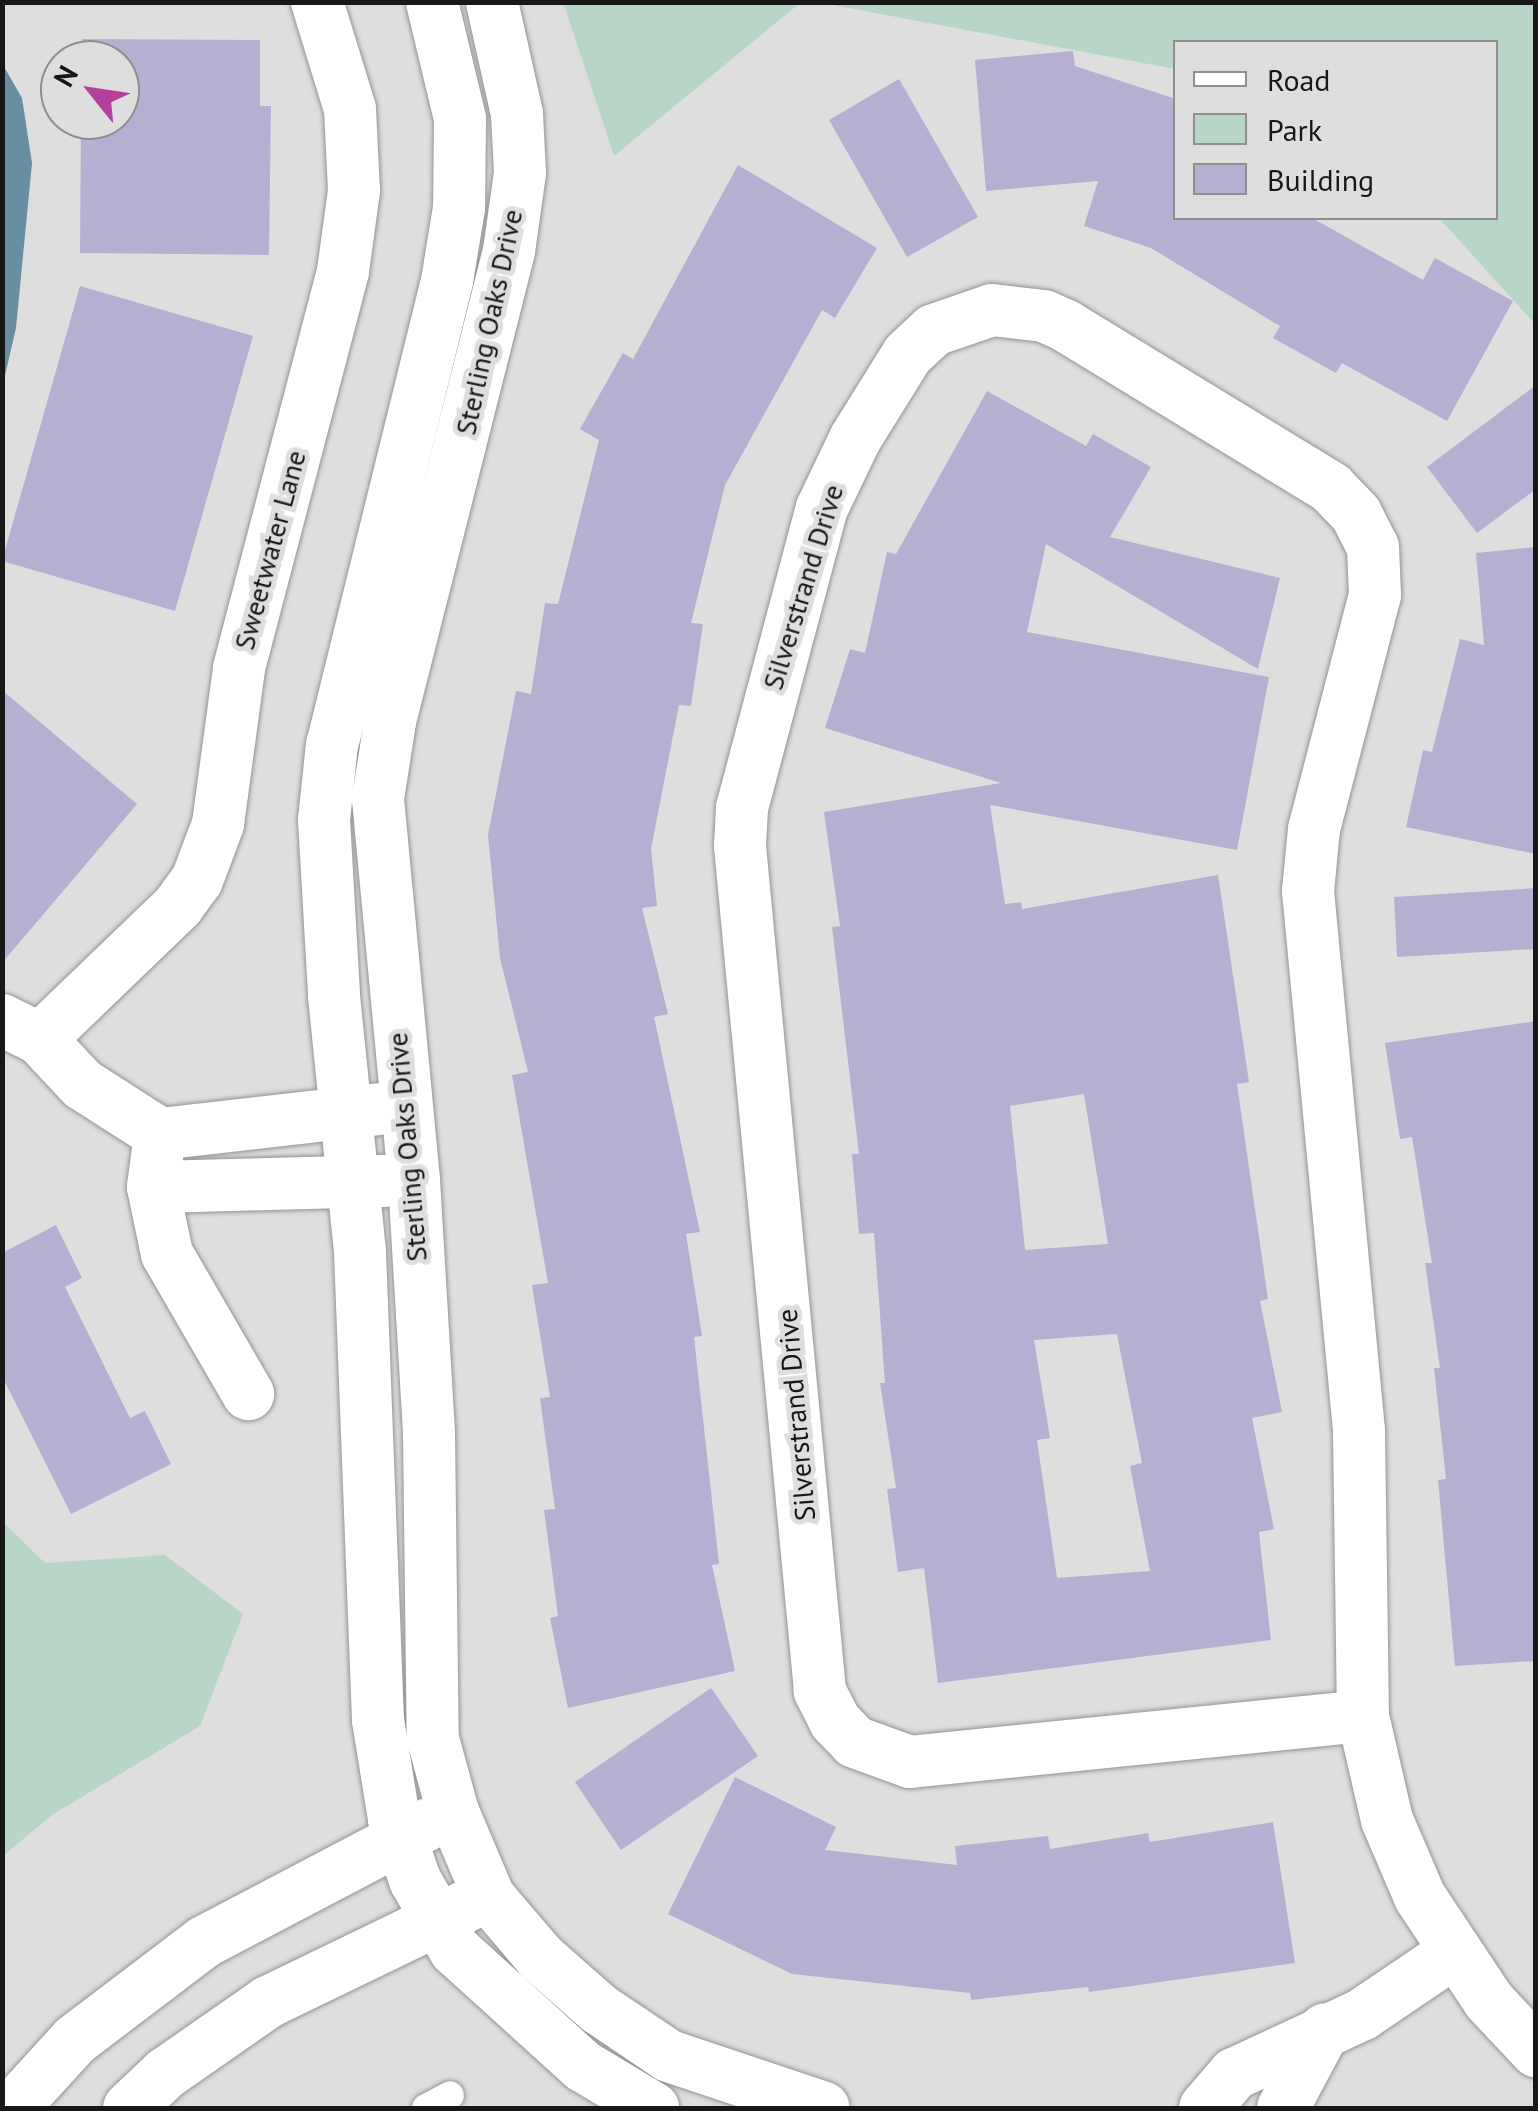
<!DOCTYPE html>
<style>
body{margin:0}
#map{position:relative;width:1538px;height:2111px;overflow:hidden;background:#dededf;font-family:"PT Sans",sans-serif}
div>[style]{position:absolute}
.green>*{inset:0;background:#b8d6c7}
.water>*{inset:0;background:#698da1}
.building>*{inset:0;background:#b6afd2}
.roads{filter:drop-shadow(0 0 2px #939495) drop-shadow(0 0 2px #939495)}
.lane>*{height:28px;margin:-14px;padding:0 14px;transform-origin:14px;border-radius:14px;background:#fff}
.street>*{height:52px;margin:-26px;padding:0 26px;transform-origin:26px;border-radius:26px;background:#fff}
span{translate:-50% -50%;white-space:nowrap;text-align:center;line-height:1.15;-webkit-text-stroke:10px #dededf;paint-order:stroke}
.street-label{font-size:28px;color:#171717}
.frame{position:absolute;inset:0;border:5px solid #171717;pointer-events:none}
.legend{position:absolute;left:1173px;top:40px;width:325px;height:180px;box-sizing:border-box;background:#dededf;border:2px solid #8e8e8f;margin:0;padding:12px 18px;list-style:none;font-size:30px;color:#171717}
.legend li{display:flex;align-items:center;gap:20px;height:50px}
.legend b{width:50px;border:2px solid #8e8e8f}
.north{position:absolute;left:40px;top:40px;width:100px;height:100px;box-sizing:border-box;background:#dededf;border:2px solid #8e8e8f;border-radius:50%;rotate:300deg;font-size:28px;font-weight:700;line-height:40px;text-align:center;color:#171717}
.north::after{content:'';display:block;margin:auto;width:35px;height:45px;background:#b3419c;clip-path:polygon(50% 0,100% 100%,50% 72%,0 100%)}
</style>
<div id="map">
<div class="green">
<div style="clip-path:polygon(563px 2px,800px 2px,800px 3px,614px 156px)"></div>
<div style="clip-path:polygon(822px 3px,1535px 3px,1535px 324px,1439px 218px,1496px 218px,1496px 42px,1176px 42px,1175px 69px)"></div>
<div style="clip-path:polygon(3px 1522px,45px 1563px,165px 1555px,243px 1614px,200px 1726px,52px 1815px,3px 1856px)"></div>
</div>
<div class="water">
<div style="clip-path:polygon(3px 65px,22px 98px,32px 163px,16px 328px,3px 384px)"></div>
</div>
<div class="building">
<div style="clip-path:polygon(82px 39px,260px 40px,260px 106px,271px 106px,269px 255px,80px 253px,81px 120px,120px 120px,120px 60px,82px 60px)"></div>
<div style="clip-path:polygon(1073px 51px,1075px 66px,1176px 99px,1176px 218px,1312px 218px,1423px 280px,1435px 258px,1513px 301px,1447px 421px,1342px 363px,1336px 373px,1273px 338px,1280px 326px,1151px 248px,1084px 226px,1098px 181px,986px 191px,975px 60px)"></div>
<div style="clip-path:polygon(899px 79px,978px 217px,907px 257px,829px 120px)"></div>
<div style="clip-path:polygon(738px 165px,877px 248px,835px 318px,822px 310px,725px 485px,691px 623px,703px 624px,691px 706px,679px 705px,651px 849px,657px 906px,642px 908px,668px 1014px,654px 1017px,700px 1232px,686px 1234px,702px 1336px,694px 1337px,719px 1564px,712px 1565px,735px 1671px,568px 1708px,550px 1618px,558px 1616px,544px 1510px,555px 1509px,540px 1398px,550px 1397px,532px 1285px,548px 1283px,512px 1075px,528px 1072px,500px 958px,488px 835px,516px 691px,531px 694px,545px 603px,558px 604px,599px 440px,580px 429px,623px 353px,633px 359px)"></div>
<div style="clip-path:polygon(80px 286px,253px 336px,175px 611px,2px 561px)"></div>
<div style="clip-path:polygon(1536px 385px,1536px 489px,1477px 533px,1427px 467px)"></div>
<div style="clip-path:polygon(evenodd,987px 391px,1086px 446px,1093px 434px,1151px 467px,1110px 537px,1280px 578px,1258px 669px,1046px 544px,1027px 632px,1269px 677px,1237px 850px,990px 805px,1005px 904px,1021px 902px,1022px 909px,1218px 875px,1249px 1082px,1237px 1084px,1268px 1299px,1260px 1301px,1282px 1412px,1252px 1418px,1274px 1529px,1259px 1532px,1271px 1640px,938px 1683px,924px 1568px,898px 1572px,887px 1489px,896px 1488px,880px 1383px,885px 1383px,874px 1233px,859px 1234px,852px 1154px,859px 1154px,832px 927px,840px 926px,824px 812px,1001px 783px,825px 728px,850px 649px,865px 653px,887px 552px,896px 554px,987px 391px,1084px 1094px,1108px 1244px,1025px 1250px,1010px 1106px,1084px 1094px,987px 391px,1117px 1334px,1142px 1463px,1130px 1466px,1150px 1571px,1057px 1578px,1037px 1440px,1050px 1438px,1034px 1340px,1117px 1334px)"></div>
<div style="clip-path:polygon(1536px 547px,1536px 854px,1406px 827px,1423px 750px,1432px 752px,1460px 639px,1484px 645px,1476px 553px)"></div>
<div style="clip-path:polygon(2px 690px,137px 804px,2px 963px)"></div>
<div style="clip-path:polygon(1536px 888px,1536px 949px,1397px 957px,1394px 897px)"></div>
<div style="clip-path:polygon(1536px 1021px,1536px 1661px,1455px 1666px,1438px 1480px,1446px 1479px,1434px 1368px,1440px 1368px,1425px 1263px,1432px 1263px,1412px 1137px,1400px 1139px,1385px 1043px)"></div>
<div style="clip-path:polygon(56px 1225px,82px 1278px,65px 1287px,130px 1418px,145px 1411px,171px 1464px,71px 1514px,2px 1376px,2px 1253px)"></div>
<div style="clip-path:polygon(711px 1688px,758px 1756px,621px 1850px,575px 1782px)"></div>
<div style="clip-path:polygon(735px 1777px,836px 1827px,825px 1850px,957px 1865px,955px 1846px,1048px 1836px,1050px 1849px,1148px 1833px,1150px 1842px,1273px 1822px,1295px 1963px,1089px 1992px,1088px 1987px,971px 2000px,970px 1993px,792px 1974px,668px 1914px)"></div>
</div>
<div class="roads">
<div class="lane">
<div style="left:426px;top:2108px;width:27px;rotate:-28deg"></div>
</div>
<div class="street">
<div style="left:432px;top:2px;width:120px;rotate:76.5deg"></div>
<div style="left:460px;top:119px;width:89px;rotate:90.6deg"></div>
<div style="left:459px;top:208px;width:74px;rotate:99.3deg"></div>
<div style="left:447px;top:281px;width:477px;rotate:103.9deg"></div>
<div style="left:332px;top:744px;width:76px;rotate:96deg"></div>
<div style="left:324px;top:820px;width:176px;rotate:86.7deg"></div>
<div style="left:334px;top:996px;width:257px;rotate:84.2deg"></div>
<div style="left:360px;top:1252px;width:468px;rotate:87.8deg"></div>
<div style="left:378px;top:1720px;width:100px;rotate:80.8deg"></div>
<div style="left:394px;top:1819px;width:65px;rotate:71deg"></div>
<div style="left:415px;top:1880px;width:81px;rotate:60.3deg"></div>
<div style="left:455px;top:1950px;width:173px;rotate:42.2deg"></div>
<div style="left:583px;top:2066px;width:82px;rotate:31deg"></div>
<div style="left:492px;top:2px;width:115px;rotate:77.4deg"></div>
<div style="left:517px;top:114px;width:59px;rotate:87.1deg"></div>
<div style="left:520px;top:173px;width:79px;rotate:98deg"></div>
<div style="left:509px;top:251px;width:486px;rotate:104.2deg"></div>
<div style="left:390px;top:722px;width:78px;rotate:98.9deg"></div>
<div style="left:378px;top:799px;width:383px;rotate:84.6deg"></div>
<div style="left:414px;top:1180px;width:253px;rotate:86.6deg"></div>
<div style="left:429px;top:1433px;width:306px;rotate:89.3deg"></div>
<div style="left:433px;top:1739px;width:76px;rotate:74.7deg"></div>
<div style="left:453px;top:1812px;width:92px;rotate:67deg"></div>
<div style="left:489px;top:1897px;width:79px;rotate:49.6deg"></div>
<div style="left:540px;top:1957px;width:79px;rotate:41.4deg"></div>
<div style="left:599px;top:2009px;width:84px;rotate:33.9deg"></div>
<div style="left:669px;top:2056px;width:163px;rotate:18.5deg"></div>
<div style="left:992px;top:310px;width:52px;rotate:6.6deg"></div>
<div style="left:1044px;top:316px;width:24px;rotate:24deg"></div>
<div style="left:1066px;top:326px;width:311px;rotate:31.4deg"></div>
<div style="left:1331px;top:488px;width:36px;rotate:46deg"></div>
<div style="left:1356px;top:514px;width:37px;rotate:63deg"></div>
<div style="left:1373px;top:547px;width:48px;rotate:87.6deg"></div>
<div style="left:1375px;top:595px;width:242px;rotate:104.6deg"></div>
<div style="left:1314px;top:829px;width:62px;rotate:95.5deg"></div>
<div style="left:1308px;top:891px;width:542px;rotate:84.6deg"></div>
<div style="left:1359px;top:1431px;width:285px;rotate:89.2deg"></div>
<div style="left:1363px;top:1716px;width:455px;rotate:174.2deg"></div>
<div style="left:910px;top:1762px;width:59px;rotate:-160deg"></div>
<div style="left:855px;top:1742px;width:29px;rotate:-134deg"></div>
<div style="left:835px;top:1721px;width:34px;rotate:-117deg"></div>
<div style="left:820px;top:1691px;width:849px;rotate:-95.41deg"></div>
<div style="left:740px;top:846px;width:38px;rotate:-87deg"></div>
<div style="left:742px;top:808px;width:310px;rotate:-75.1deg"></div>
<div style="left:822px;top:508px;width:76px;rotate:-64.4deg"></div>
<div style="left:855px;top:439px;width:100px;rotate:-58.1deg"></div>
<div style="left:908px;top:354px;width:35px;rotate:-43deg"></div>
<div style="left:934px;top:330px;width:61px;rotate:-19deg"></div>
<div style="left:2px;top:1020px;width:42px;rotate:26.6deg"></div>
<div style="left:40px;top:1039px;width:62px;rotate:47deg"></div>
<div style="left:82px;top:1084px;width:93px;rotate:32.7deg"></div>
<div style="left:160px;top:1134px;width:219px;rotate:-6.5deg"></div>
<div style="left:40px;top:1039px;width:192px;rotate:-43.9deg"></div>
<div style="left:178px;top:906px;width:32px;rotate:-54deg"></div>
<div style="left:197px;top:880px;width:60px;rotate:-69.4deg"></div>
<div style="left:218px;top:824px;width:157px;rotate:-82.3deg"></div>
<div style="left:239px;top:668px;width:410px;rotate:-75.3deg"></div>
<div style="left:343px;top:271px;width:81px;rotate:-82.2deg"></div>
<div style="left:354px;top:191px;width:82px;rotate:-92.8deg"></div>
<div style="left:350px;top:109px;width:112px;rotate:-107.1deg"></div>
<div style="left:160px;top:1134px;width:53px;rotate:97.5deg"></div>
<div style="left:153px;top:1187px;width:68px;rotate:78.2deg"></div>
<div style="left:167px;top:1254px;width:162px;rotate:59.9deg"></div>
<div style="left:153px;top:1187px;width:233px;rotate:-1.5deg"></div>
<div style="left:1363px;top:1716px;width:107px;rotate:77deg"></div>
<div style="left:1387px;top:1820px;width:84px;rotate:66.8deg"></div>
<div style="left:1420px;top:1897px;width:125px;rotate:56.4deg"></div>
<div style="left:1489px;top:2001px;width:69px;rotate:46.8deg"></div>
<div style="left:13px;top:2108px;width:92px;rotate:-47.6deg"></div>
<div style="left:75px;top:2040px;width:162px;rotate:-37.2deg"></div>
<div style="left:204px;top:1942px;width:254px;rotate:-27.7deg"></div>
<div style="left:129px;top:2108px;width:51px;rotate:-43.4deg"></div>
<div style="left:166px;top:2073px;width:124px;rotate:-34.8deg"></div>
<div style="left:268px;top:2002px;width:223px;rotate:-25.8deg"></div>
<div style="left:1205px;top:2108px;width:45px;rotate:-49.5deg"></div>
<div style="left:1234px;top:2074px;width:142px;rotate:-24.9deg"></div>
<div style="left:1363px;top:2014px;width:109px;rotate:-34.1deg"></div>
<div style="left:1283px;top:2108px;width:89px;rotate:-62deg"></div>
</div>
</div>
<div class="street-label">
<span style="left:489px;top:322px;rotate:-78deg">Sterling Oaks Drive</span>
<span style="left:270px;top:550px;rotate:-75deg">Sweetwater Lane</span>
<span style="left:803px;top:587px;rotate:-73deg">Silverstrand Drive</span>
<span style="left:407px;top:1147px;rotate:-95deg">Sterling Oaks Drive</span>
<span style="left:796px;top:1415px;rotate:-95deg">Silverstrand Drive</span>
</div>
<div class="frame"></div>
<ul class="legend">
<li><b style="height:12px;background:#fff"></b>Road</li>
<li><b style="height:28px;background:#b8d6c7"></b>Park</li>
<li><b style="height:28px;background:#b6afd2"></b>Building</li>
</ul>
<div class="north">N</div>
</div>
